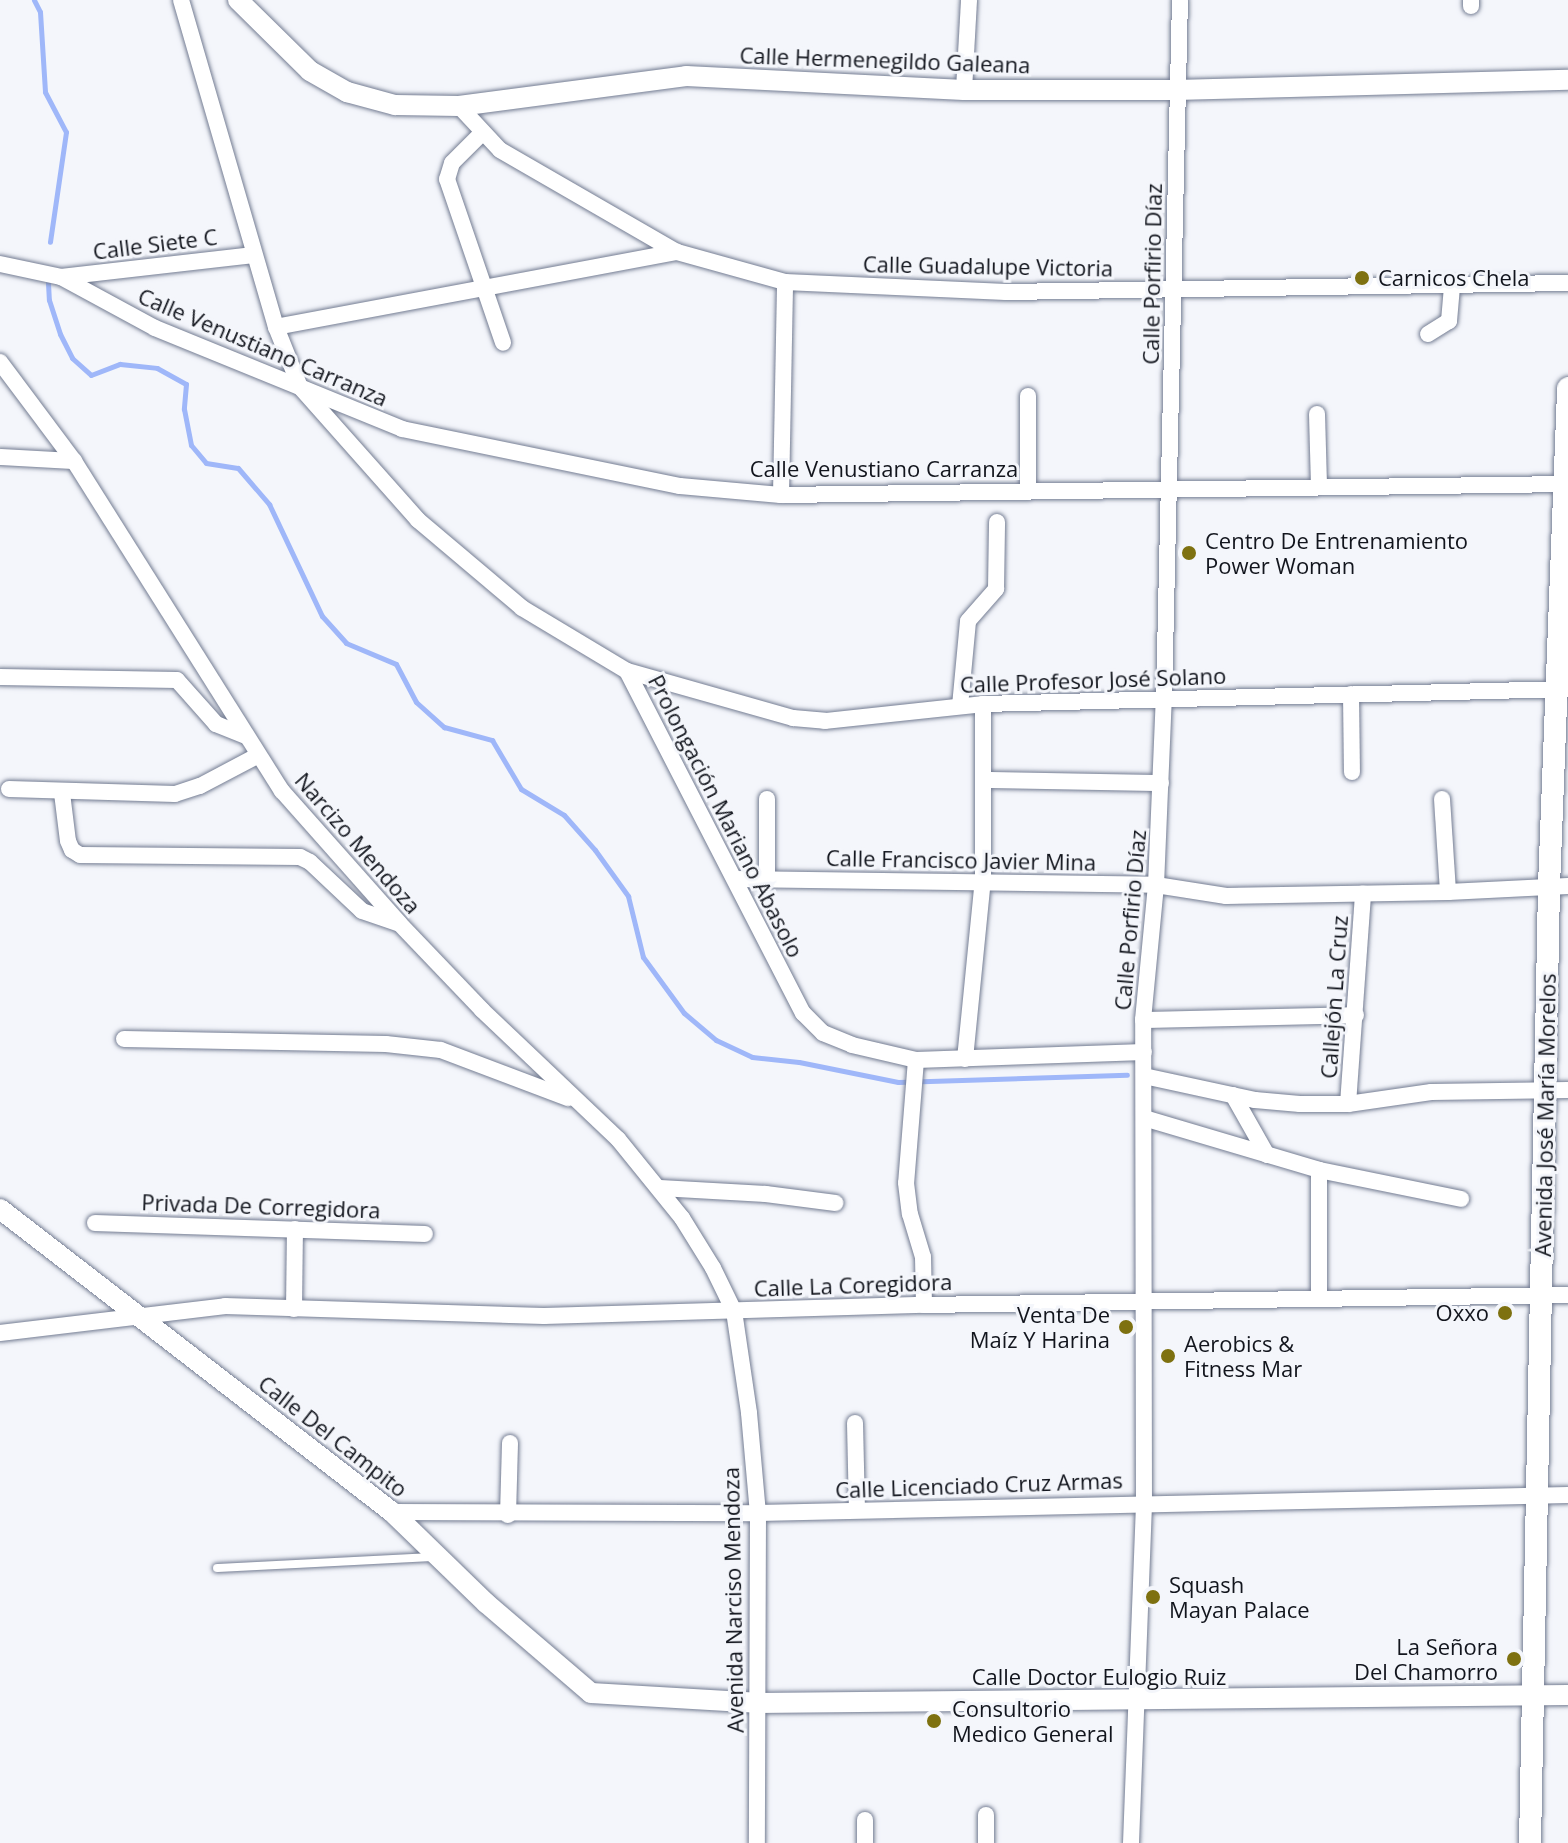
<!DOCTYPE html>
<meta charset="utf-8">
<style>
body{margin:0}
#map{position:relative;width:1568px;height:1843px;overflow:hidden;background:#f4f6fb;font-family:"Open Sans",sans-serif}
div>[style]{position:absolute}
.stream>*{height:5px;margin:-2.5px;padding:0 2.5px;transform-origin:2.5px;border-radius:2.5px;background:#9fb7f9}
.roads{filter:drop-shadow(0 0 2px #737c92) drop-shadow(0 0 2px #737c92)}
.service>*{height:8px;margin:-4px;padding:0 4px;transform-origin:4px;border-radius:4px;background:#fff}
.minor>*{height:16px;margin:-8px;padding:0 8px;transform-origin:8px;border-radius:8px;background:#fff}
.tertiary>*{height:20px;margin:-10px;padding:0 10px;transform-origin:10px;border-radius:10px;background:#fff}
.secondary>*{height:22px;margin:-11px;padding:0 11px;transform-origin:11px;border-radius:11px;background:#fff}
.dots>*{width:22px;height:22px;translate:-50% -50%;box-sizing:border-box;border:4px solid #f4f6fb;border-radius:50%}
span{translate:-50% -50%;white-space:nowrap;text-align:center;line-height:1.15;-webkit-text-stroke:6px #f4f6fb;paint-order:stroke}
.street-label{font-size:22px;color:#12151d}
.poi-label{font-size:22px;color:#12151d}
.left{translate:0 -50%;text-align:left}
.right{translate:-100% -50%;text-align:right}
</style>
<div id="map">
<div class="stream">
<div style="left:34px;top:0;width:13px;rotate:63deg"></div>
<div style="left:40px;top:12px;width:80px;rotate:86.4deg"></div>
<div style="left:45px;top:92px;width:45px;rotate:62.3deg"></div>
<div style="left:66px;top:132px;width:111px;rotate:98.3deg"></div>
<div style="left:48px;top:283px;width:17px;rotate:87deg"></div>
<div style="left:49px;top:300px;width:36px;rotate:72deg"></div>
<div style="left:60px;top:334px;width:27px;rotate:63deg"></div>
<div style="left:72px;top:358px;width:25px;rotate:42deg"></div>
<div style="left:91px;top:375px;width:31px;rotate:-21deg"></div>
<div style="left:120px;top:364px;width:37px;rotate:6deg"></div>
<div style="left:157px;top:368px;width:33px;rotate:29deg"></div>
<div style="left:186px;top:384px;width:25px;rotate:95deg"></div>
<div style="left:184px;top:409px;width:37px;rotate:79deg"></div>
<div style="left:191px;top:445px;width:23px;rotate:50deg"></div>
<div style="left:206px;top:463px;width:32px;rotate:9deg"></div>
<div style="left:238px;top:468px;width:48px;rotate:49.3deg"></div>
<div style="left:269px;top:504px;width:124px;rotate:64.7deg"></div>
<div style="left:322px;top:616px;width:36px;rotate:48deg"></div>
<div style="left:346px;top:643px;width:54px;rotate:22.8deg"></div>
<div style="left:396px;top:664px;width:43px;rotate:62.2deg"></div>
<div style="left:416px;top:702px;width:38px;rotate:42deg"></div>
<div style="left:444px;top:727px;width:50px;rotate:15.2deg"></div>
<div style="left:492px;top:740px;width:57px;rotate:59.4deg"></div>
<div style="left:521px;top:789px;width:50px;rotate:31.2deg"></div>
<div style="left:564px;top:815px;width:47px;rotate:48.5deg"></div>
<div style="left:595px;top:850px;width:57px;rotate:54.3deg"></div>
<div style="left:628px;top:896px;width:63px;rotate:76.2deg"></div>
<div style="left:643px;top:957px;width:69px;rotate:53.8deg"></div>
<div style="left:684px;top:1013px;width:42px;rotate:40.2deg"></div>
<div style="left:716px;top:1040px;width:40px;rotate:25deg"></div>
<div style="left:752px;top:1057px;width:47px;rotate:6.1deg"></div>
<div style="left:799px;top:1062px;width:101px;rotate:11.4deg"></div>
<div style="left:898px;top:1082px;width:229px;rotate:-1.8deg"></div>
</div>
<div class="roads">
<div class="service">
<div style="left:217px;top:1568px;width:216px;rotate:-2.9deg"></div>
</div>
<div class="minor">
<div style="left:181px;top:0;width:341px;rotate:73.8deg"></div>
<div style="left:276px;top:327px;width:65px;rotate:68.2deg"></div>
<div style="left:300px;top:387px;width:178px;rotate:48.4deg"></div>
<div style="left:418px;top:520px;width:136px;rotate:40.2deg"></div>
<div style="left:522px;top:608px;width:122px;rotate:31deg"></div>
<div style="left:627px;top:671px;width:385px;rotate:62.8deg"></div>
<div style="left:803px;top:1013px;width:28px;rotate:45deg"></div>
<div style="left:823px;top:1033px;width:31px;rotate:22deg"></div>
<div style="left:852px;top:1045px;width:66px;rotate:13.2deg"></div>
<div style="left:916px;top:1060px;width:228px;rotate:-2deg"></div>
<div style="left:1471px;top:6px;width:6px;rotate:-90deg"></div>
<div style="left:964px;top:90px;width:90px;rotate:-86.8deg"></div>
<div style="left:459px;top:106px;width:60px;rotate:47deg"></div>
<div style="left:500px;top:150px;width:204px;rotate:30deg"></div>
<div style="left:677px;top:252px;width:112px;rotate:15.5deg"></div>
<div style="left:785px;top:282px;width:221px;rotate:2.6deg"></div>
<div style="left:1006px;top:292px;width:562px;rotate:-0.92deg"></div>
<div style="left:482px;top:133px;width:42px;rotate:135deg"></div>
<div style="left:452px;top:163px;width:17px;rotate:107deg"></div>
<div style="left:447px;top:179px;width:173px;rotate:71.1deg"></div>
<div style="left:0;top:264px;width:62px;rotate:12deg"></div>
<div style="left:61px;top:277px;width:107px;rotate:28.5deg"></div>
<div style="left:155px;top:328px;width:267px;rotate:22.2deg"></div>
<div style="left:402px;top:429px;width:284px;rotate:11.6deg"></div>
<div style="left:680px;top:486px;width:101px;rotate:5.1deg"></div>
<div style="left:781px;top:495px;width:787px;rotate:-0.8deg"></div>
<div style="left:61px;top:277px;width:194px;rotate:-6.5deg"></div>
<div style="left:276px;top:327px;width:408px;rotate:-10.6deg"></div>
<div style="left:1428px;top:334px;width:25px;rotate:-32deg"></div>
<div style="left:1449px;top:321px;width:34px;rotate:-85deg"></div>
<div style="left:0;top:362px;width:124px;rotate:53.2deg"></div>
<div style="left:74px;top:461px;width:390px;rotate:57.8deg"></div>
<div style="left:282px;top:791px;width:176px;rotate:48.4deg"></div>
<div style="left:399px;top:923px;width:120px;rotate:46.3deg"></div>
<div style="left:482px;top:1010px;width:187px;rotate:43.5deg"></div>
<div style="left:618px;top:1139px;width:102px;rotate:51deg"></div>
<div style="left:682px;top:1218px;width:59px;rotate:58.2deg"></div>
<div style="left:713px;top:1268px;width:48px;rotate:64deg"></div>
<div style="left:734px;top:1311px;width:103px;rotate:81.6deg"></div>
<div style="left:749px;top:1413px;width:100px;rotate:84.9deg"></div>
<div style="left:758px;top:1513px;width:330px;rotate:90.2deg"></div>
<div style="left:1028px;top:396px;width:94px;rotate:90deg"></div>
<div style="left:1317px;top:414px;width:72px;rotate:88.4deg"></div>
<div style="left:0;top:457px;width:74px;rotate:3.1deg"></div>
<div style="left:781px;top:495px;width:213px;rotate:-88.9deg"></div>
<div style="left:627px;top:671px;width:173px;rotate:15.8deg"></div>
<div style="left:793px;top:718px;width:32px;rotate:5deg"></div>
<div style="left:825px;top:721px;width:159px;rotate:-6.1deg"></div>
<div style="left:983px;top:704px;width:585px;rotate:-1.47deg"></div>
<div style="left:0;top:677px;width:177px;rotate:1deg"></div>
<div style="left:177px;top:680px;width:59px;rotate:48.4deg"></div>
<div style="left:216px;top:724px;width:31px;rotate:22deg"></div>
<div style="left:1351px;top:694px;width:78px;rotate:89.3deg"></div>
<div style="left:960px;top:706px;width:85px;rotate:-84.6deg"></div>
<div style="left:968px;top:621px;width:43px;rotate:-48.8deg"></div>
<div style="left:996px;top:589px;width:67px;rotate:-89.1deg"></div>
<div style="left:985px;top:780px;width:176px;rotate:1deg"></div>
<div style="left:9px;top:789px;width:166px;rotate:1.7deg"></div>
<div style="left:175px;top:794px;width:26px;rotate:-18deg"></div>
<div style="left:200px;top:786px;width:64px;rotate:-27.8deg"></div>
<div style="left:62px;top:793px;width:48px;rotate:82.9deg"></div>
<div style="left:68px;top:841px;width:10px;rotate:66deg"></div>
<div style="left:72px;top:850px;width:9px;rotate:32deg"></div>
<div style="left:80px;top:855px;width:220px;rotate:0.5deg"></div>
<div style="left:300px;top:857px;width:11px;rotate:27deg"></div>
<div style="left:310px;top:862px;width:71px;rotate:43.3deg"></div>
<div style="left:362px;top:911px;width:37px;rotate:19deg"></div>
<div style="left:767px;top:799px;width:81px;rotate:90deg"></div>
<div style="left:1442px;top:799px;width:93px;rotate:86.3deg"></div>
<div style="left:736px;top:879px;width:420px;rotate:0.8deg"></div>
<div style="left:1156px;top:885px;width:71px;rotate:8.9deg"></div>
<div style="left:1226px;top:896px;width:222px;rotate:-1deg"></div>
<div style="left:1448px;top:892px;width:120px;rotate:-2.9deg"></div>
<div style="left:1143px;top:1020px;width:213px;rotate:-1.3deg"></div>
<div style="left:124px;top:1039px;width:262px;rotate:1.1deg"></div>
<div style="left:386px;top:1044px;width:55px;rotate:6.2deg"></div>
<div style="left:441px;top:1050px;width:136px;rotate:20.7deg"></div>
<div style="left:965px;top:1059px;width:180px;rotate:-84.3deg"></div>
<div style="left:983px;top:880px;width:176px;rotate:-90deg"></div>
<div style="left:916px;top:1060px;width:123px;rotate:94.6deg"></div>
<div style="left:906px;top:1183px;width:31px;rotate:83deg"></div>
<div style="left:910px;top:1214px;width:45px;rotate:73.2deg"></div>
<div style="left:923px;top:1257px;width:48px;rotate:88.8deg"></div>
<div style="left:1144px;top:1076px;width:114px;rotate:12.2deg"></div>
<div style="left:1255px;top:1100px;width:45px;rotate:5.1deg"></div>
<div style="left:1300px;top:1104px;width:48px"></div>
<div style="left:1348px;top:1104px;width:84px;rotate:-8.2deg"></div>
<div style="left:1431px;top:1092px;width:137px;rotate:-0.8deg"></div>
<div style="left:1233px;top:1095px;width:69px;rotate:60.5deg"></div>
<div style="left:1348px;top:1104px;width:211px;rotate:-85.9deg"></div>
<div style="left:1144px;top:1118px;width:183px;rotate:16.5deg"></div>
<div style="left:1319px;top:1170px;width:145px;rotate:11.5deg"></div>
<div style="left:1319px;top:1170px;width:128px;rotate:90deg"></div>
<div style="left:660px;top:1188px;width:106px;rotate:3.2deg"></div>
<div style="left:766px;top:1194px;width:70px;rotate:7.4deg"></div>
<div style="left:95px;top:1223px;width:330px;rotate:1.9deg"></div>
<div style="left:294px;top:1309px;width:80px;rotate:-89.3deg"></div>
<div style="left:0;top:1333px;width:227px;rotate:-6.8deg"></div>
<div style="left:225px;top:1306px;width:319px;rotate:1.8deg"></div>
<div style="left:544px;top:1316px;width:380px;rotate:-1.7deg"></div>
<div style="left:924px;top:1305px;width:644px;rotate:-0.89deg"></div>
<div style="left:855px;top:1423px;width:87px;rotate:88.7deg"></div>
<div style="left:392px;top:1512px;width:366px;rotate:0.2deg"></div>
<div style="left:758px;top:1513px;width:810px;rotate:-1.27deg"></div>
<div style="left:508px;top:1515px;width:72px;rotate:-88.4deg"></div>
<div style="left:986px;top:1815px;width:28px;rotate:90deg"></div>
<div style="left:865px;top:1820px;width:23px;rotate:90deg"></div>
<div style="left:1131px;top:1843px;width:340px;rotate:-87.8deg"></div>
<div style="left:1144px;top:1503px;width:483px;rotate:-90.1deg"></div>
<div style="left:1143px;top:1020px;width:136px;rotate:-84.5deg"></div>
<div style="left:1156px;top:885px;width:187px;rotate:-87.6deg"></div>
<div style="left:1164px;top:698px;width:698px;rotate:-88.69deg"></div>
</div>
<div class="tertiary">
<div style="left:238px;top:0;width:101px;rotate:44.6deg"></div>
<div style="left:310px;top:71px;width:43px;rotate:29.6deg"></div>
<div style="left:347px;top:92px;width:50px;rotate:15.2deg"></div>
<div style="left:395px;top:105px;width:64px;rotate:0.9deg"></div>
<div style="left:459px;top:106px;width:229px;rotate:-7.5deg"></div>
<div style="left:686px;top:76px;width:278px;rotate:2.9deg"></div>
<div style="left:964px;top:90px;width:213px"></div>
<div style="left:1177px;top:90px;width:391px;rotate:-1.5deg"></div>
<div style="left:0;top:1209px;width:495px;rotate:37.7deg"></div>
<div style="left:392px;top:1512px;width:131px;rotate:44.1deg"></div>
<div style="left:486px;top:1603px;width:138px;rotate:40.6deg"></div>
<div style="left:591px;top:1693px;width:166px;rotate:3.4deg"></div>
<div style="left:757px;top:1703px;width:811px;rotate:-0.57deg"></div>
</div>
<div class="secondary">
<div style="left:1530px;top:1843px;width:957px;rotate:-88.86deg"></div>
<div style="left:1549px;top:886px;width:498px;rotate:-87.8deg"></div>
</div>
</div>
<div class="dots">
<div style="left:1362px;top:278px;background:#7e7110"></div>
<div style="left:1189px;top:553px;background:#7e7110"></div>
<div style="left:1505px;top:1313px;background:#7e7110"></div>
<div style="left:1126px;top:1327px;background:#7e7110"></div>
<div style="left:1168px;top:1356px;background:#7e7110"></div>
<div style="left:1153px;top:1597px;background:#7e7110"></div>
<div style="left:1514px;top:1659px;background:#7e7110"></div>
<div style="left:934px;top:1721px;background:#7e7110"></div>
</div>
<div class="street-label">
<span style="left:885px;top:60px;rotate:2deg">Calle Hermenegildo Galeana</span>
<span style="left:155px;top:244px;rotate:-7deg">Calle Siete C</span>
<span style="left:988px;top:266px;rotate:1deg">Calle Guadalupe Victoria</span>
<span style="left:1152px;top:274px;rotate:-89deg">Calle Porfirio Díaz</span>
<span style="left:263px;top:347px;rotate:23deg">Calle Venustiano Carranza</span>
<span style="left:884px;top:469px">Calle Venustiano Carranza</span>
<span style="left:1093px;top:680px;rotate:-2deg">Calle Profesor José Solano</span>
<span style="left:726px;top:816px;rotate:63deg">Prolongación Mariano Abasolo</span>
<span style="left:358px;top:843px;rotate:49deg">Narcizo Mendoza</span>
<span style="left:961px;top:860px;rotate:1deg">Calle Francisco Javier Mina</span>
<span style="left:1130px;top:920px;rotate:-85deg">Calle Porfirio Díaz</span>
<span style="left:1334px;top:997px;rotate:-86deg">Callejón La Cruz</span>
<span style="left:1545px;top:1115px;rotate:-89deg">Avenida José María Morelos</span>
<span style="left:261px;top:1206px;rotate:2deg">Privada De Corregidora</span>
<span style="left:853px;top:1285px;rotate:-2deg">Calle La Coregidora</span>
<span style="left:333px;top:1436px;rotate:38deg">Calle Del Campito</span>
<span style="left:979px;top:1485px;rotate:-2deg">Calle Licenciado Cruz Armas</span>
<span style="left:733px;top:1600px;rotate:-91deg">Avenida Narciso Mendoza</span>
<span style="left:1099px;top:1677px">Calle Doctor Eulogio Ruiz</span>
</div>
<div class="poi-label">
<span class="left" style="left:1378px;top:278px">Carnicos Chela</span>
<span class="left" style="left:1205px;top:553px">Centro De Entrenamiento<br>Power Woman</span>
<span class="right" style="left:1489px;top:1313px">Oxxo</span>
<span class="right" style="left:1110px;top:1327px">Venta De<br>Maíz Y Harina</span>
<span class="left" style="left:1184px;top:1356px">Aerobics &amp;<br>Fitness Mar</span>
<span class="left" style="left:1169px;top:1597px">Squash<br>Mayan Palace</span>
<span class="right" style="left:1498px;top:1659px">La Señora<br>Del Chamorro</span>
<span class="left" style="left:952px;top:1721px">Consultorio<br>Medico General</span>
</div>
</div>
